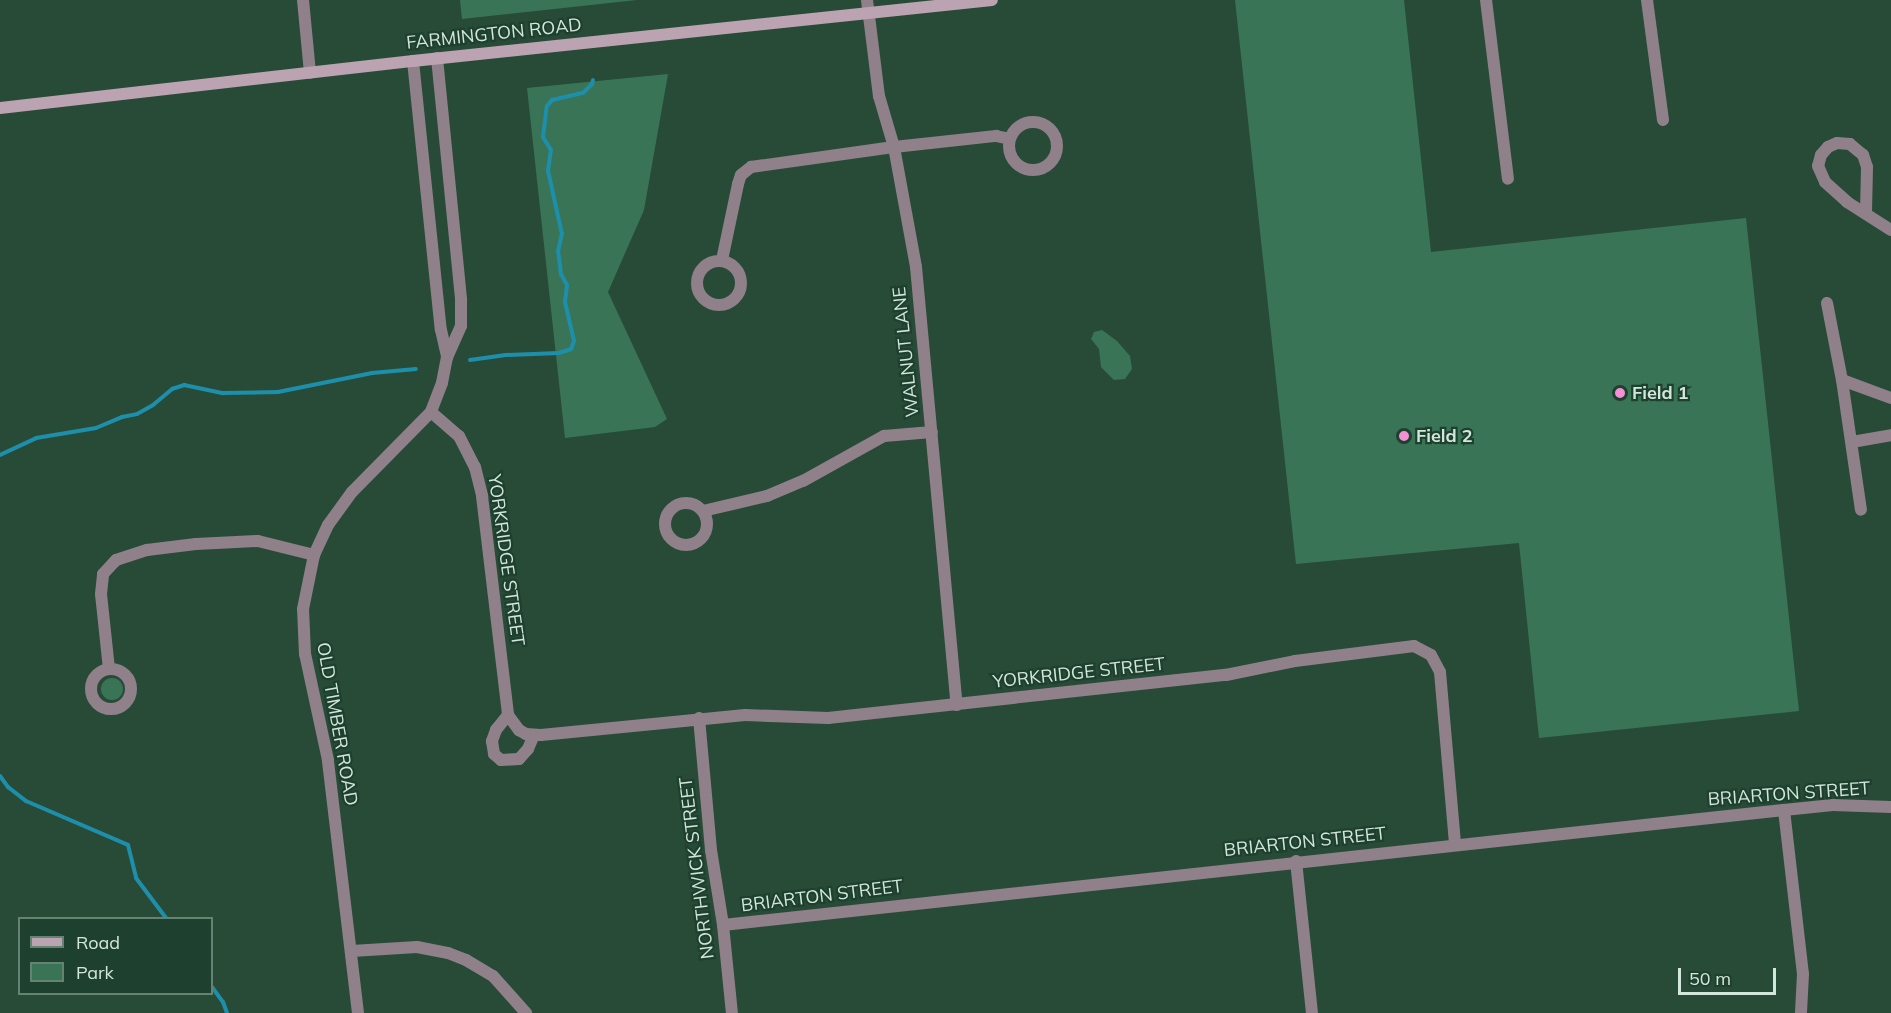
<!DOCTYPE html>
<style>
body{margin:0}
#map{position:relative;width:1891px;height:1013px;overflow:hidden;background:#284b38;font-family:Mulish,sans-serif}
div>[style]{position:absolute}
.green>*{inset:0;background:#3a7456}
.round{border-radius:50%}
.stream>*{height:4px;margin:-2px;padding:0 2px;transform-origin:2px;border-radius:2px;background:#1e8fab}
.street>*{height:12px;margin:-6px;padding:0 6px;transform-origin:6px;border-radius:6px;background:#90808a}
.street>.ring{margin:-6px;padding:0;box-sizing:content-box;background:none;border:12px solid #90808a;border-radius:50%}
.secondary>*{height:12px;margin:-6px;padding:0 6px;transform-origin:6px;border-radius:6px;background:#bba3b2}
.dots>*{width:16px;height:16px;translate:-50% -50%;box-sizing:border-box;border:3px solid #1e402e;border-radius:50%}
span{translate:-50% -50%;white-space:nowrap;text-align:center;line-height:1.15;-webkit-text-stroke:4.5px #1e402e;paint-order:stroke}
.street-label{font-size:18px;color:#d3e6db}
.poi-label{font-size:18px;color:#d3e6db;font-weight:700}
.left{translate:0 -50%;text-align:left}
.legend{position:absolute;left:18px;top:917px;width:195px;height:78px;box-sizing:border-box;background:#1e402e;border:2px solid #668273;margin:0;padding:8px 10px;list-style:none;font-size:18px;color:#d3e6db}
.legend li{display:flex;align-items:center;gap:12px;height:30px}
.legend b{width:30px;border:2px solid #668273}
.scale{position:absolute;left:1678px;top:968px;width:98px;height:27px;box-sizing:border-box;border:3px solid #d3e6db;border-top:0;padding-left:8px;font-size:18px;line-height:21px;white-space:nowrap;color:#d3e6db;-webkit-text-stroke:4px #1e402e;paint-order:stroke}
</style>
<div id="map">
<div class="green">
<div style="clip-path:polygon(460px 0,637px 0,462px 19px)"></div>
<div style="clip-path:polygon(1235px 0,1404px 0,1431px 252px,1746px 218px,1799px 711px,1539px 738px,1519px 543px,1296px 564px)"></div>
<div style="clip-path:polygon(668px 74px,644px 210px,608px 292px,667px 419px,655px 427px,565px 438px,527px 88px)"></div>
<div style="clip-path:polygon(1102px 330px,1117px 341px,1130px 356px,1132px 369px,1125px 379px,1114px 380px,1101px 367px,1099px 349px,1091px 339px,1094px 332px)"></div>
<div class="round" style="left:101px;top:678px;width:22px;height:22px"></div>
</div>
<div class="stream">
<div style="left:470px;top:360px;width:36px;rotate:-8deg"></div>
<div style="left:506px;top:355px;width:53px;rotate:-2.2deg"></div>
<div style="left:559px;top:353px;width:13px;rotate:-18deg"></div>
<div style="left:571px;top:349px;width:9px;rotate:-69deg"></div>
<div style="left:574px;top:341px;width:40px;rotate:-103deg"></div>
<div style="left:565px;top:302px;width:17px;rotate:-83deg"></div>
<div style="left:567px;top:285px;width:13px;rotate:-119deg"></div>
<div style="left:561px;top:274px;width:23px;rotate:-97deg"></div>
<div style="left:558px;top:251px;width:17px;rotate:-77deg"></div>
<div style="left:562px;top:234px;width:65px;rotate:-102.5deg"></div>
<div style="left:548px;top:171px;width:21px;rotate:-82deg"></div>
<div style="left:551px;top:150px;width:15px;rotate:-122deg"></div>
<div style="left:543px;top:137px;width:31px;rotate:-83deg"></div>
<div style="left:547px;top:106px;width:8px;rotate:-50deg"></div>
<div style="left:552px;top:100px;width:32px;rotate:-13deg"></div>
<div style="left:583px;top:93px;width:13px;rotate:-45deg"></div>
<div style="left:592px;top:84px;width:4px;rotate:-76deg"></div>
<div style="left:0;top:455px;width:40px;rotate:-25deg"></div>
<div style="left:36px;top:438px;width:61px;rotate:-9.5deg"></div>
<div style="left:96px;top:428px;width:28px;rotate:-23deg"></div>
<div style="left:122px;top:417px;width:15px;rotate:-11deg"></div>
<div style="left:137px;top:414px;width:18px;rotate:-29deg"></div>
<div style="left:153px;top:405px;width:25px;rotate:-40deg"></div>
<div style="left:172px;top:389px;width:13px;rotate:-18deg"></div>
<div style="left:184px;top:385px;width:40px;rotate:12deg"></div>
<div style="left:223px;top:393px;width:55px;rotate:-1deg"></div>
<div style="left:278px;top:392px;width:96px;rotate:-11.4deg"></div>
<div style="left:372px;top:373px;width:44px;rotate:-5.2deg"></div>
<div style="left:0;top:776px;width:14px;rotate:54deg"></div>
<div style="left:8px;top:787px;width:23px;rotate:38deg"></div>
<div style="left:26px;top:801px;width:111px;rotate:23.3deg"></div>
<div style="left:128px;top:845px;width:34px;rotate:76deg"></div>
<div style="left:136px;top:878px;width:50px;rotate:53.1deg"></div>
<div style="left:212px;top:987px;width:19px;rotate:54deg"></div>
<div style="left:223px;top:1002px;width:12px;rotate:70deg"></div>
</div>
<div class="street">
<div style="left:303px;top:0;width:73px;rotate:84.5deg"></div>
<div style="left:867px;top:0;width:97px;rotate:82.9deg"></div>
<div style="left:879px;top:96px;width:53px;rotate:73.6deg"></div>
<div style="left:894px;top:147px;width:122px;rotate:79.6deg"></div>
<div style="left:916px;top:267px;width:440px;rotate:84.7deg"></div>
<div style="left:1486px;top:0;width:180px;rotate:83deg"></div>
<div style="left:1647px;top:0;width:121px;rotate:82.4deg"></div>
<div style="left:437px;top:58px;width:243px;rotate:84.3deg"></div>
<div style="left:461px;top:300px;width:26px;rotate:90deg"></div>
<div style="left:461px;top:326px;width:34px;rotate:114deg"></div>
<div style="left:447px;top:357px;width:26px;rotate:101deg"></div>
<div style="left:442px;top:383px;width:31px;rotate:111deg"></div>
<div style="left:431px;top:412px;width:37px;rotate:41deg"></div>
<div style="left:459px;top:436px;width:35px;rotate:63deg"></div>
<div style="left:475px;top:467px;width:30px;rotate:76deg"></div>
<div style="left:482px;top:496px;width:221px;rotate:83.2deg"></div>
<div style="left:508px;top:715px;width:19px;rotate:54deg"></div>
<div style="left:519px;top:730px;width:8px;rotate:30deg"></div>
<div style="left:526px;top:734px;width:15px;rotate:4deg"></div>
<div style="left:541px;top:735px;width:205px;rotate:-5.6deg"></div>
<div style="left:745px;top:715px;width:83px;rotate:2.1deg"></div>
<div style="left:828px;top:718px;width:400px;rotate:-6.2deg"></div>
<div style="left:1226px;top:675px;width:70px;rotate:-11.5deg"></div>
<div style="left:1295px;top:661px;width:120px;rotate:-7.2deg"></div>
<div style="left:1414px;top:646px;width:19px;rotate:28deg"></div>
<div style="left:1431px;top:655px;width:19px;rotate:62deg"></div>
<div style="left:1440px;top:672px;width:173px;rotate:85deg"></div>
<div style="left:413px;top:61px;width:270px;rotate:84.1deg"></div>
<div style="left:441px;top:330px;width:28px;rotate:77deg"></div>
<div class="ring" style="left:1009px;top:122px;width:36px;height:36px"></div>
<div style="left:1866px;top:212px;width:45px;rotate:-88.7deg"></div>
<div style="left:1867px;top:167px;width:13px;rotate:-108deg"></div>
<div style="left:1863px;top:155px;width:17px;rotate:-140deg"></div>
<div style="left:1850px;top:144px;width:13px;rotate:-176deg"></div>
<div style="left:1837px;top:143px;width:10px;rotate:156deg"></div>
<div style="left:1828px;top:147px;width:11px;rotate:131deg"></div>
<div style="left:1821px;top:155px;width:11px;rotate:105deg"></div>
<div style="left:1818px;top:166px;width:17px;rotate:66deg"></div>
<div style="left:1825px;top:182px;width:30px;rotate:42deg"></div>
<div style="left:1847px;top:202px;width:52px;rotate:32.5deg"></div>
<div style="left:722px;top:260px;width:78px;rotate:-78.1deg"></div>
<div style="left:738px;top:184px;width:9px;rotate:-72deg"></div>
<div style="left:741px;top:175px;width:13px;rotate:-39deg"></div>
<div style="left:751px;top:167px;width:144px;rotate:-8deg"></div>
<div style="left:894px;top:147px;width:103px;rotate:-6.2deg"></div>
<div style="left:996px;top:136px;width:14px;rotate:12deg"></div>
<div class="ring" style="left:697px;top:261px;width:32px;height:32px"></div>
<div style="left:1827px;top:303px;width:78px;rotate:79deg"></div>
<div style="left:1842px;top:380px;width:131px;rotate:81.7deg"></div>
<div style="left:1842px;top:380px;width:52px;rotate:20.2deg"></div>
<div style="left:1852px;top:442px;width:40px;rotate:-10deg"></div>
<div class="ring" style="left:665px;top:503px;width:30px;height:30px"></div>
<div style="left:703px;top:511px;width:66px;rotate:-13.2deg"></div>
<div style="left:767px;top:496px;width:39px;rotate:-23deg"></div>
<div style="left:803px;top:481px;width:93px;rotate:-29.1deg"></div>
<div style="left:884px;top:436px;width:48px;rotate:-4.8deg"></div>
<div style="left:109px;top:669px;width:75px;rotate:-96.1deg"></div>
<div style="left:101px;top:594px;width:20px;rotate:-84deg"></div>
<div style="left:103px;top:574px;width:19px;rotate:-47deg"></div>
<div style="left:116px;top:560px;width:33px;rotate:-18deg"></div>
<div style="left:147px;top:550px;width:49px;rotate:-7deg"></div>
<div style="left:196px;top:544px;width:62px;rotate:-2.8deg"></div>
<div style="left:258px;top:541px;width:58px;rotate:14deg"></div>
<div class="ring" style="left:91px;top:669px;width:28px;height:28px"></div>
<div style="left:508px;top:715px;width:19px;rotate:129deg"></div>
<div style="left:496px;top:730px;width:12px;rotate:110deg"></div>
<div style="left:492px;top:741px;width:13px;rotate:81deg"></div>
<div style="left:494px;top:754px;width:9px;rotate:41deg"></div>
<div style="left:501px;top:760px;width:18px;rotate:-3deg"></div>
<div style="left:519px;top:759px;width:13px;rotate:-48deg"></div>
<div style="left:528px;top:749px;width:15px;rotate:-67deg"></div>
<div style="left:699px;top:718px;width:133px;rotate:84.8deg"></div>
<div style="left:711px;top:850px;width:76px;rotate:80.9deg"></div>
<div style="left:723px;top:925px;width:88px;rotate:84.2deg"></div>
<div style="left:1784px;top:810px;width:165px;rotate:83.4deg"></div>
<div style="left:1803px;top:974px;width:39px;rotate:93deg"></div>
<div style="left:1296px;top:861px;width:153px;rotate:84deg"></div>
<div style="left:723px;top:925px;width:1067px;rotate:-6.19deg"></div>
<div style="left:1784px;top:810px;width:49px;rotate:-5.8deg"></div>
<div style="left:1833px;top:805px;width:58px;rotate:2deg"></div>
<div style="left:352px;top:951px;width:65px;rotate:-3.5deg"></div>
<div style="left:417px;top:947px;width:32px;rotate:11deg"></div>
<div style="left:448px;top:953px;width:19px;rotate:21deg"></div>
<div style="left:466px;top:960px;width:31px;rotate:31deg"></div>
<div style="left:493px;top:976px;width:50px;rotate:48.3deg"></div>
<div style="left:358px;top:1013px;width:255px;rotate:-96.8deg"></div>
<div style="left:328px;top:760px;width:108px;rotate:-102.2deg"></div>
<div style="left:305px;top:654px;width:45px;rotate:-92.5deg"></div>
<div style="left:303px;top:609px;width:55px;rotate:-78.5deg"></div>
<div style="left:314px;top:555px;width:33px;rotate:-65deg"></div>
<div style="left:328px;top:525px;width:41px;rotate:-54deg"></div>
<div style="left:352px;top:492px;width:112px;rotate:-45.4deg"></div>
</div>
<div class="secondary">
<div style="left:0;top:108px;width:416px;rotate:-6.5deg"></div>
<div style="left:413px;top:61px;width:582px;rotate:-6.01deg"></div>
</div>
<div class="dots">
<div style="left:1620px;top:393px;background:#f391d5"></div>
<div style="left:1404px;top:436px;background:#f391d5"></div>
</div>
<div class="street-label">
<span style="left:494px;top:34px;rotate:-6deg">FARMINGTON ROAD</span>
<span style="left:906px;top:352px;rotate:-96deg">WALNUT LANE</span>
<span style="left:506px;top:560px;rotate:82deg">YORKRIDGE STREET</span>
<span style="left:1079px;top:673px;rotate:-6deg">YORKRIDGE STREET</span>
<span style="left:337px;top:724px;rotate:80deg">OLD TIMBER ROAD</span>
<span style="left:1789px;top:794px;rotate:-4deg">BRIARTON STREET</span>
<span style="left:1305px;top:842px;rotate:-6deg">BRIARTON STREET</span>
<span style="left:697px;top:868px;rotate:-97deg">NORTHWICK STREET</span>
<span style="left:822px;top:896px;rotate:-7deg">BRIARTON STREET</span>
</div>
<div class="poi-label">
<span class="left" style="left:1632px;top:393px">Field 1</span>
<span class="left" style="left:1416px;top:436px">Field 2</span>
</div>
<ul class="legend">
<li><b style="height:8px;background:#bba3b2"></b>Road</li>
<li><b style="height:16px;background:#3a7456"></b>Park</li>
</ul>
<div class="scale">50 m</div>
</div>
